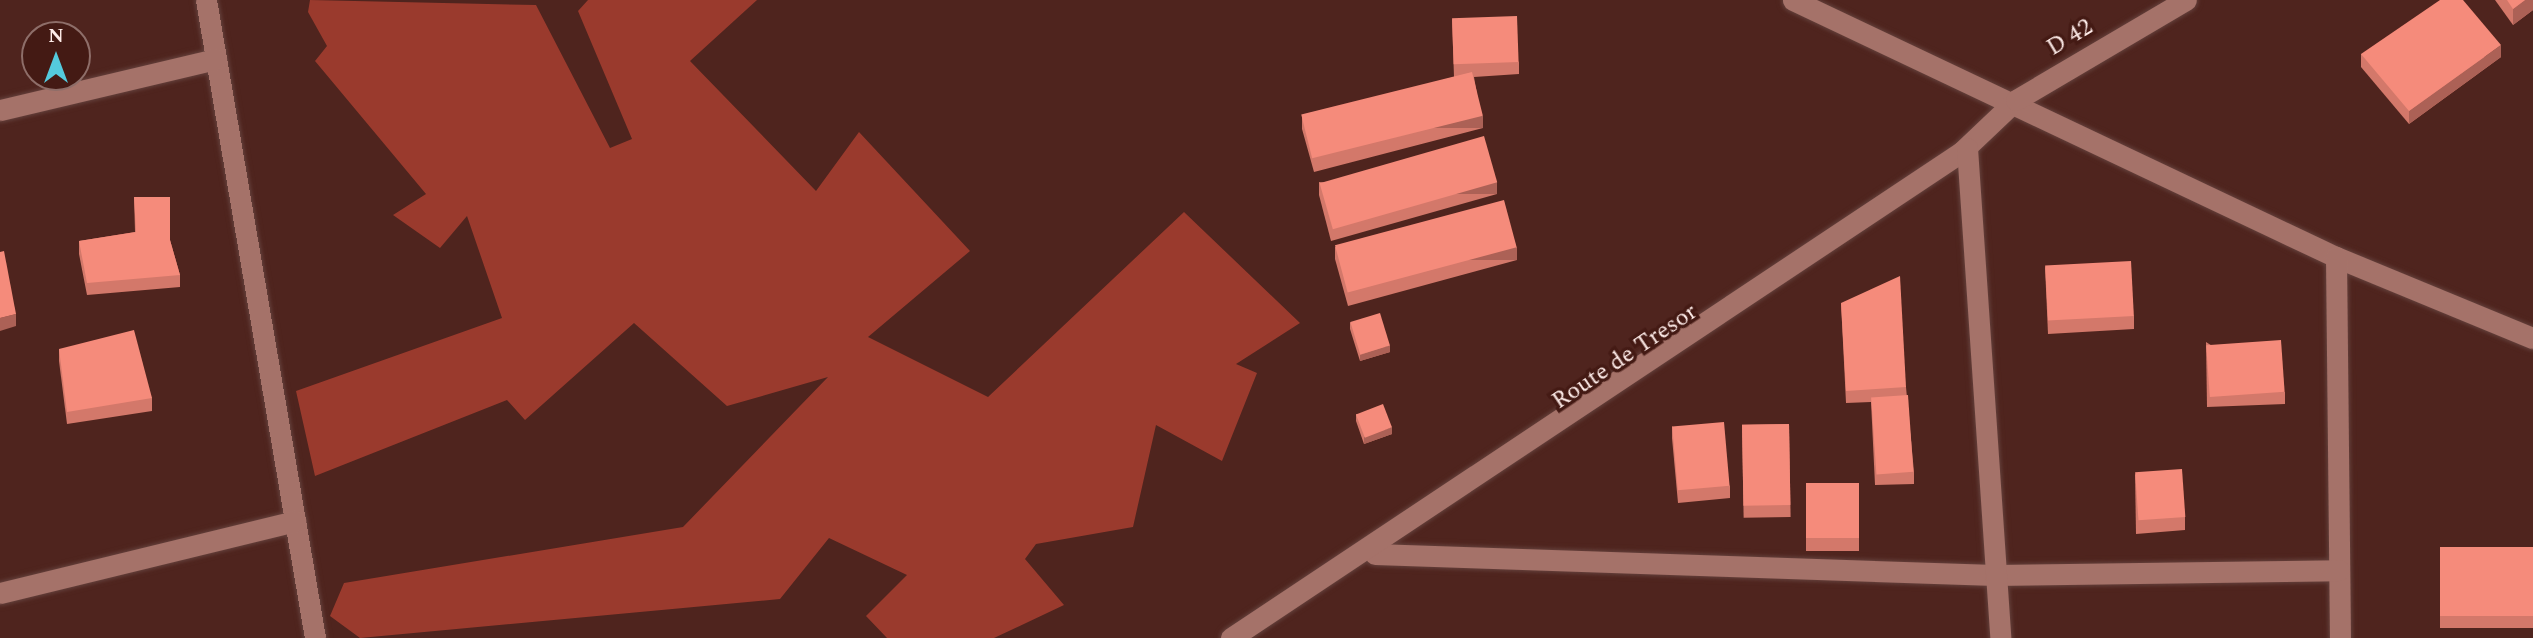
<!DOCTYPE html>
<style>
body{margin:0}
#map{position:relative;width:2533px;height:638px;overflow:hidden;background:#4f241e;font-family:Spectral,serif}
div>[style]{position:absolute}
.forest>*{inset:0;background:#9a3a2d}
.roads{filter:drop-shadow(0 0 2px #64413c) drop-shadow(0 0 2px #64413c)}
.minor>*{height:21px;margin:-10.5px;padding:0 10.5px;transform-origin:10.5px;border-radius:10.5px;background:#a57269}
.wall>*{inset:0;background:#d3786a;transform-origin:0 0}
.shaded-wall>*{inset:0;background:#ac6156;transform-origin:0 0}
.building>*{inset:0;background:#f58b7b;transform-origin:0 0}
span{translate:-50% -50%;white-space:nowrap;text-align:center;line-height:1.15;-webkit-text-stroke:7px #441a14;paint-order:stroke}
.street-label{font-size:24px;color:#feece9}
.north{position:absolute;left:21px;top:21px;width:70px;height:70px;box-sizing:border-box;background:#441a14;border:2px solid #8e6e69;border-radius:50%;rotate:0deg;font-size:19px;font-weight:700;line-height:28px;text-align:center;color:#feece9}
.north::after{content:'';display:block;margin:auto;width:24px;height:32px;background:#54cadd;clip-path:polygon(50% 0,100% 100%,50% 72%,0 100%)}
</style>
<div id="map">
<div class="forest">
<div style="clip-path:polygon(310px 0,536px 5px,610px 148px,632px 139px,578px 11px,588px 0,757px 0,690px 61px,816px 191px,859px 132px,970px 251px,868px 337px,988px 397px,1184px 212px,1300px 323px,1236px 364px,1257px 373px,1222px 461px,1156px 425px,1133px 527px,1036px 544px,1025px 559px,1064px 605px,994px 638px,887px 638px,866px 616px,907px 575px,829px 538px,780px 599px,360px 638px,330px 616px,344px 583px,683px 527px,828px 377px,727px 406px,634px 323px,525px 420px,507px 400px,315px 476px,296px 391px,502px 318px,467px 216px,440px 248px,393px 215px,426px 194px,315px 61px,327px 46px,308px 12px)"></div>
</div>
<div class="roads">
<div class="minor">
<div style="left:206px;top:0;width:647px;rotate:80.3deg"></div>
<div style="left:1793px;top:0;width:601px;rotate:25.33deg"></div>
<div style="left:2336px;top:257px;width:213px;rotate:22.4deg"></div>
<div style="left:0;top:110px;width:222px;rotate:-13.3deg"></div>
<div style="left:1957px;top:156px;width:81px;rotate:-43.5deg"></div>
<div style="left:2016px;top:100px;width:197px;rotate:-30.5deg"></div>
<div style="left:2336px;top:257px;width:381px;rotate:89.4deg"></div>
<div style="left:1375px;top:554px;width:620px;rotate:1.94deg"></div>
<div style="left:1995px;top:575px;width:344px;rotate:-0.8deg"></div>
<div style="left:0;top:593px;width:304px;rotate:-13.7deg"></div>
<div style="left:1231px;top:638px;width:884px;rotate:-33.65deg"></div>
<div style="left:1967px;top:148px;width:491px;rotate:86.1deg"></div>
</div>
</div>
<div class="wall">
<div style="clip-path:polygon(2495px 0,2533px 0,2533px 10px,2513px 25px)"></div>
<div style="clip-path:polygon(1452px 19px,1519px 62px,1519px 74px,1474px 77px,1483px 128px,1314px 172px,1302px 129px,1302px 117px,1454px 77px)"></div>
<div style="clip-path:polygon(2361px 54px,2501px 57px,2409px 124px,2361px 67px)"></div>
<div style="clip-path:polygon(1319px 182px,1497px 194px,1331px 241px,1319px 195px)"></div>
<div style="clip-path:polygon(134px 197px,170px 240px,180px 275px,180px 287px,87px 295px,79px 254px,79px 241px,135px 232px)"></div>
<div style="clip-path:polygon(1335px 247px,1517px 260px,1348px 306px,1335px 259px)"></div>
<div style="clip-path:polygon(2045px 267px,2134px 316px,2134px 329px,2048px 334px)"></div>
<div style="clip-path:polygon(1841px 303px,1906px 387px,1914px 472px,1914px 484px,1875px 485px,1871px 402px,1846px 403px)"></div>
<div style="clip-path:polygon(1350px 322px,1390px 352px,1360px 361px,1350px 329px)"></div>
<div style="clip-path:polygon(2206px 342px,2285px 392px,2285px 404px,2207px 407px)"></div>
<div style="clip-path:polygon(59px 349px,152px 398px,152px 411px,67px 424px,59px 361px)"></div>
<div style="clip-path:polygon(1356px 414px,1392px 434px,1364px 444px,1356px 421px)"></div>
<div style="left:1789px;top:424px;width:93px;height:47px;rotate:89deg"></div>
<div style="clip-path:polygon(1672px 426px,1730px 486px,1730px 498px,1678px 503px,1672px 438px)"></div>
<div style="clip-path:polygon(2135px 474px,2185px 517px,2185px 530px,2136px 534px)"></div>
<div style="left:1859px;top:483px;width:68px;height:53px;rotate:90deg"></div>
<div style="left:2440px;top:547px;width:93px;height:81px"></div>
</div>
<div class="shaded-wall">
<div style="clip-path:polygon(2525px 0,2533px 0,2533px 10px,2513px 25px,2513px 9px)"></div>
<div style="clip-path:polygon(2501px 45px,2501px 57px,2409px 124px,2409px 111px)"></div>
<div style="left:1483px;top:116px;width:12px;height:174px;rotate:90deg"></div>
<div style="left:1497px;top:182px;width:12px;height:173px;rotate:90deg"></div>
<div style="left:1517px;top:247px;width:13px;height:175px;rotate:90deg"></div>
<div style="clip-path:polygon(16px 314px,16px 326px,0 331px,0 318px)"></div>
<div style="clip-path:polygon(1390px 345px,1390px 352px,1360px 361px,1360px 355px)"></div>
<div style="clip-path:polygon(1392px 427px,1392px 434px,1364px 444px,1364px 437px)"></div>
</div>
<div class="building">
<div style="clip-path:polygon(2440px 0,2463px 0,2501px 45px,2409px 111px,2361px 54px)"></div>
<div style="clip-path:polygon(2507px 0,2525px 0,2513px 9px)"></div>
<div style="left:1517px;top:16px;width:46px;height:65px;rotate:88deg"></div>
<div style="left:1472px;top:72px;width:45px;height:176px;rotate:76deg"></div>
<div style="left:1484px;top:136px;width:48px;height:171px;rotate:74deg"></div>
<div style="clip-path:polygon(134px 197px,170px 197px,170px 240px,180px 275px,87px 283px,79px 241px,136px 232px)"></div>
<div style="left:1504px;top:200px;width:49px;height:175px;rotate:75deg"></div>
<div style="clip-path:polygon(4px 251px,16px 314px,0 318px,0 252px)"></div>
<div style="left:2131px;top:261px;width:55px;height:86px;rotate:87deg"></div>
<div style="clip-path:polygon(1900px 276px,1906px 387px,1846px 391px,1841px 303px)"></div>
<div style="left:1380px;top:313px;width:34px;height:31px;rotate:73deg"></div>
<div style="clip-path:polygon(134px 330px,152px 398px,67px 412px,59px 349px)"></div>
<div style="left:2281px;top:340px;width:52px;height:75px;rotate:86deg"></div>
<div style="left:1908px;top:395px;width:77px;height:37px;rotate:86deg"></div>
<div style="left:1383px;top:404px;width:25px;height:29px;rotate:69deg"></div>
<div style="left:1724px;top:422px;width:64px;height:52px;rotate:85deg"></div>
<div style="left:1789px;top:424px;width:81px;height:47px;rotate:89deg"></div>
<div style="left:2182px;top:469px;width:48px;height:47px;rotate:86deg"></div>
<div style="left:1859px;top:483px;width:55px;height:53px;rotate:90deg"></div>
<div style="left:2440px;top:547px;width:93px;height:69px"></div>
</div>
<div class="street-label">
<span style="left:2070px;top:38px;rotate:-31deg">D 42</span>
<span style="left:1625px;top:357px;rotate:-34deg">Route de Tresor</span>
</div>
<div class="north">N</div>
</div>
